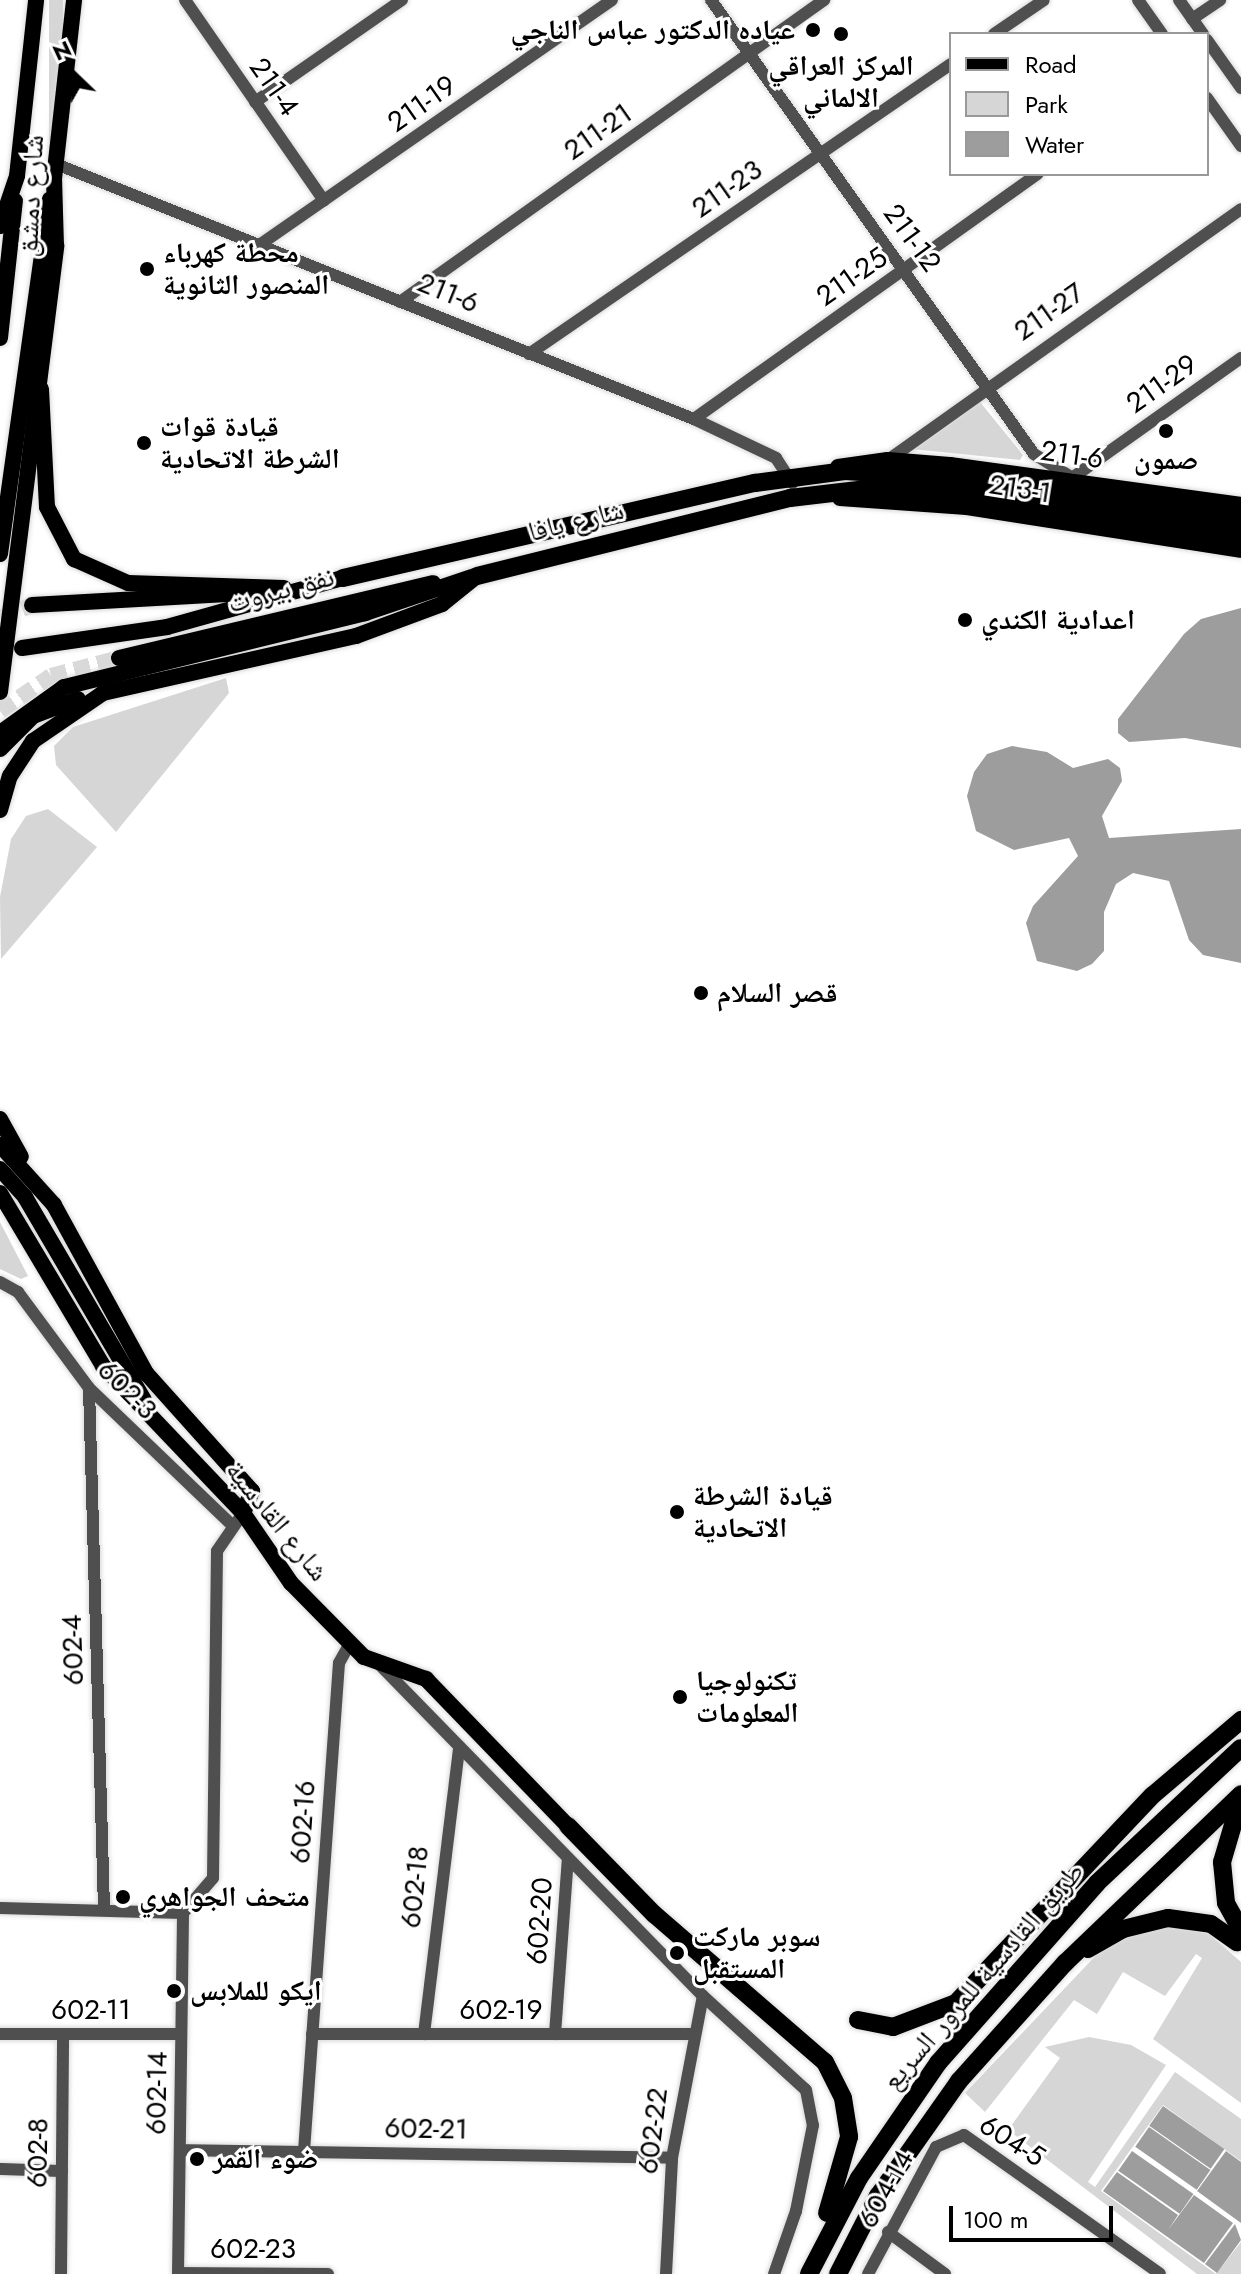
<!DOCTYPE html>
<meta charset="utf-8">
<style>
body{margin:0}
#map{position:relative;width:1241px;height:2274px;overflow:hidden;background:#fff;font-family:Jost,"Noto Naskh Arabic",sans-serif}
div>[style]{position:absolute}
.green>*{inset:0;background:#d6d6d6;transform-origin:0 0}
.water>*{inset:0;background:#9d9d9d;transform-origin:0 0}
.major-tunnel>*{height:16px;margin-top:-8px;transform-origin:0;background:repeating-linear-gradient(90deg,#d9d9d9 0 16px,transparent 0 24px)}
.roads{filter:drop-shadow(0 0 2px #dbdbdb) drop-shadow(0 0 2px #dbdbdb)}
.minor>*{height:12px;margin:-6px;padding:0 6px;transform-origin:6px;border-radius:6px;background:#4f4f4f}
.major>*{height:16px;margin:-8px;padding:0 8px;transform-origin:8px;border-radius:8px;background:#000}
.highway>*{height:18px;margin:-9px;padding:0 9px;transform-origin:9px;border-radius:9px;background:#000}
.dots>*{width:22px;height:22px;translate:-50% -50%;box-sizing:border-box;border:4px solid #fff;border-radius:50%}
span{translate:-50% -50%;white-space:nowrap;text-align:center;line-height:1.15;-webkit-text-stroke:6px #fff;paint-order:stroke}
.poi-label{font-size:28px;color:#000;font-weight:700}
.right{translate:-100% -50%;text-align:right}
.left{translate:0 -50%;text-align:left}
.street-label{font-size:28px;color:#000}
.legend{position:absolute;left:949px;top:32px;width:260px;height:144px;box-sizing:border-box;background:#fff;border:2px solid #999;margin:0;padding:10px 14px;list-style:none;font-size:24px;color:#000}
.legend li{display:flex;align-items:center;gap:16px;height:40px}
.legend b{width:40px;border:2px solid #999}
.north{position:absolute;left:32px;top:32px;width:80px;height:80px;-webkit-text-stroke:6px #fff;paint-order:stroke;rotate:335deg;font-size:22px;font-weight:700;line-height:32px;text-align:center;color:#000}
.north::after{content:'';display:block;margin:auto;width:28px;height:36px;background:#000;clip-path:polygon(50% 0,100% 100%,50% 72%,0 100%)}
.scale{position:absolute;left:949px;top:2206px;width:164px;height:36px;box-sizing:border-box;border:4px solid #000;border-top:0;padding-left:10px;font-size:24px;line-height:28px;white-space:nowrap;color:#000;-webkit-text-stroke:6px #fff;paint-order:stroke}
</style>
<div id="map">
<div class="green">
<div style="left:49px;top:0;width:14px;height:225px"></div>
<div style="clip-path:polygon(980px 402px,1023px 455px,1020px 460px,911px 449px)"></div>
<div style="clip-path:polygon(226px 678px,229px 693px,116px 832px,56px 765px,54px 746px,73px 727px)"></div>
<div style="clip-path:polygon(48px 809px,97px 847px,1px 959px,0 897px,11px 839px,26px 816px)"></div>
<div style="clip-path:polygon(0 1222px,28px 1276px,21px 1279px,0 1269px)"></div>
<div style="clip-path:polygon(1169px 1926px,1209px 1934px,1241px 1962px,1241px 2103px,1153px 2039px,1202px 1958px,1196px 1954px,1165px 1996px,1123px 1972px,1097px 2014px,1074px 2000px,985px 2112px,965px 2093px,1103px 1948px,1130px 1932px)"></div>
<div style="clip-path:polygon(1089px 2037px,1131px 2045px,1166px 2065px,1088px 2182px,1095px 2187px,1175px 2072px,1241px 2119px,1241px 2161px,1163px 2105px,1101px 2191px,1216px 2274px,1241px 2242px,1241px 2274px,1197px 2274px,1008px 2130px,1060px 2058px,1045px 2047px)"></div>
</div>
<div class="water">
<div style="clip-path:polygon(1241px 608px,1241px 748px,1185px 738px,1129px 742px,1118px 733px,1118px 719px,1184px 634px,1201px 619px)"></div>
<div style="clip-path:polygon(1012px 746px,1047px 752px,1073px 768px,1108px 759px,1120px 768px,1122px 781px,1102px 816px,1109px 838px,1241px 829px,1241px 963px,1203px 955px,1189px 940px,1169px 881px,1133px 873px,1116px 884px,1104px 912px,1104px 951px,1092px 964px,1077px 971px,1037px 961px,1026px 923px,1033px 906px,1078px 856px,1069px 838px,1014px 850px,976px 831px,967px 796px,974px 772px,987px 754px)"></div>
<div style="left:1163px;top:2106px;width:75px;height:24px;rotate:35deg"></div>
<div style="left:1149px;top:2127px;width:75px;height:24px;rotate:35deg"></div>
<div style="left:1132px;top:2151px;width:75px;height:24px;rotate:35deg"></div>
<div style="clip-path:polygon(1226px 2151px,1241px 2162px,1241px 2223px,1197px 2191px)"></div>
<div style="clip-path:polygon(1117px 2172px,1178px 2215px,1168px 2230px,1194px 2195px,1233px 2223px,1204px 2263px,1103px 2191px)"></div>
<div style="clip-path:polygon(1235px 2224px,1241px 2240px,1217px 2273px,1205px 2264px)"></div>
</div>
<div class="major-tunnel">
<div style="left:0;top:618px;width:35px;rotate:-22deg"></div>
<div style="left:0;top:711px;width:62px;rotate:-34.5deg"></div>
<div style="left:51px;top:676px;width:70px;rotate:-14.8deg"></div>
</div>
<div class="roads">
<div class="minor">
<div style="left:185px;top:0;width:244px;rotate:55.3deg"></div>
<div style="left:711px;top:0;width:557px;rotate:54.57deg"></div>
<div style="left:1034px;top:454px;width:44px;rotate:31.9deg"></div>
<div style="left:1138px;top:0;width:42px;rotate:54.8deg"></div>
<div style="left:1179px;top:0;width:42px;rotate:54.8deg"></div>
<div style="left:1192px;top:19px;width:34px;rotate:-34deg"></div>
<div style="left:994px;top:34px;width:60px;rotate:-34.2deg"></div>
<div style="left:1207px;top:40px;width:59px;rotate:54.7deg"></div>
<div style="left:1207px;top:98px;width:59px;rotate:54.7deg"></div>
<div style="left:255px;top:102px;width:179px;rotate:-34.8deg"></div>
<div style="left:56px;top:164px;width:687px;rotate:21.79deg"></div>
<div style="left:694px;top:419px;width:91px;rotate:25.4deg"></div>
<div style="left:776px;top:458px;width:30px;rotate:57deg"></div>
<div style="left:258px;top:246px;width:431px;rotate:-34.8deg"></div>
<div style="left:400px;top:302px;width:521px;rotate:-35.46deg"></div>
<div style="left:529px;top:354px;width:512px;rotate:-34.5deg"></div>
<div style="left:694px;top:419px;width:422px;rotate:-35.5deg"></div>
<div style="left:888px;top:460px;width:433px;rotate:-35.4deg"></div>
<div style="left:1072px;top:478px;width:207px;rotate:-35.4deg"></div>
<div style="left:0;top:1282px;width:21px;rotate:29deg"></div>
<div style="left:18px;top:1292px;width:119px;rotate:53.5deg"></div>
<div style="left:89px;top:1388px;width:198px;rotate:43.8deg"></div>
<div style="left:89px;top:1388px;width:522px;rotate:88.35deg"></div>
<div style="left:380px;top:1665px;width:462px;rotate:45.7deg"></div>
<div style="left:703px;top:1996px;width:139px;rotate:42.4deg"></div>
<div style="left:806px;top:2090px;width:36px;rotate:79deg"></div>
<div style="left:813px;top:2125px;width:88px;rotate:101.2deg"></div>
<div style="left:796px;top:2211px;width:67px;rotate:109.2deg"></div>
<div style="left:0;top:1908px;width:183px;rotate:1.6deg"></div>
<div style="left:183px;top:1913px;width:46px;rotate:-49.4deg"></div>
<div style="left:213px;top:1878px;width:327px;rotate:-89.3deg"></div>
<div style="left:217px;top:1551px;width:46px;rotate:-55.6deg"></div>
<div style="left:0;top:2034px;width:181px"></div>
<div style="left:312px;top:2034px;width:378px"></div>
<div style="left:424px;top:2034px;width:289px;rotate:-83deg"></div>
<div style="left:555px;top:2034px;width:175px;rotate:-85.8deg"></div>
<div style="left:180px;top:2150px;width:492px;rotate:0.9deg"></div>
<div style="left:304px;top:2151px;width:489px;rotate:-85.9deg"></div>
<div style="left:339px;top:1663px;width:23px;rotate:-61deg"></div>
<div style="left:0;top:2169px;width:62px;rotate:1.8deg"></div>
<div style="left:888px;top:2232px;width:71px;rotate:36.4deg"></div>
<div style="left:178px;top:2273px;width:150px;rotate:0.4deg"></div>
<div style="left:61px;top:2274px;width:240px;rotate:-89.5deg"></div>
<div style="left:178px;top:2274px;width:361px;rotate:-89.2deg"></div>
<div style="left:666px;top:2274px;width:116px;rotate:-87deg"></div>
<div style="left:672px;top:2158px;width:165px;rotate:-79.2deg"></div>
<div style="left:868px;top:2274px;width:144px;rotate:-61.8deg"></div>
<div style="left:936px;top:2147px;width:30px;rotate:-23deg"></div>
<div style="left:964px;top:2135px;width:240px;rotate:35.3deg"></div>
</div>
<div class="major">
<div style="left:0;top:226px;width:53px;rotate:-71.2deg"></div>
<div style="left:17px;top:176px;width:177px;rotate:-83.8deg"></div>
<div style="left:0;top:338px;width:138px;rotate:-83.8deg"></div>
<div style="left:41px;top:389px;width:118px;rotate:87.1deg"></div>
<div style="left:47px;top:507px;width:59px;rotate:62.6deg"></div>
<div style="left:74px;top:559px;width:59px;rotate:24deg"></div>
<div style="left:128px;top:583px;width:156px;rotate:1.8deg"></div>
<div style="left:838px;top:467px;width:50px;rotate:-8deg"></div>
<div style="left:888px;top:460px;width:62px;rotate:4.6deg"></div>
<div style="left:950px;top:465px;width:294px;rotate:7.8deg"></div>
<div style="left:840px;top:498px;width:127px;rotate:4.1deg"></div>
<div style="left:967px;top:507px;width:277px;rotate:8.9deg"></div>
<div style="left:0;top:554px;width:358px;rotate:-82deg"></div>
<div style="left:32px;top:605px;width:231px;rotate:-3.2deg"></div>
<div style="left:22px;top:648px;width:147px;rotate:-8.2deg"></div>
<div style="left:167px;top:627px;width:183px;rotate:-15.6deg"></div>
<div style="left:119px;top:658px;width:323px;rotate:-13.4deg"></div>
<div style="left:0;top:692px;width:450px;rotate:-82.8deg"></div>
<div style="left:56px;top:246px;width:67px;rotate:-91.7deg"></div>
<div style="left:54px;top:179px;width:180px;rotate:-83.6deg"></div>
<div style="left:0;top:733px;width:79px;rotate:-35.7deg"></div>
<div style="left:64px;top:687px;width:310px;rotate:-13.8deg"></div>
<div style="left:365px;top:613px;width:113px;rotate:-18.6deg"></div>
<div style="left:0;top:749px;width:47px;rotate:-45deg"></div>
<div style="left:33px;top:716px;width:48px;rotate:-20.7deg"></div>
<div style="left:0;top:810px;width:35px;rotate:-74deg"></div>
<div style="left:10px;top:776px;width:42px;rotate:-56.7deg"></div>
<div style="left:33px;top:741px;width:85px;rotate:-34.4deg"></div>
<div style="left:103px;top:693px;width:259px;rotate:-12.7deg"></div>
<div style="left:356px;top:636px;width:92px;rotate:-20.4deg"></div>
<div style="left:442px;top:604px;width:45px;rotate:-38.7deg"></div>
<div style="left:0;top:1119px;width:43px;rotate:61.1deg"></div>
<div style="left:0;top:1145px;width:81px;rotate:48deg"></div>
<div style="left:54px;top:1205px;width:192px;rotate:61.3deg"></div>
<div style="left:146px;top:1373px;width:159px;rotate:48.1deg"></div>
<div style="left:252px;top:1491px;width:24px;rotate:112deg"></div>
<div style="left:0;top:1169px;width:38px;rotate:48deg"></div>
<div style="left:25px;top:1197px;width:235px;rotate:59.6deg"></div>
<div style="left:0;top:1193px;width:201px;rotate:59.2deg"></div>
<div style="left:103px;top:1366px;width:203px;rotate:46.4deg"></div>
<div style="left:243px;top:1513px;width:85px;rotate:55.6deg"></div>
<div style="left:291px;top:1583px;width:104px;rotate:45.4deg"></div>
<div style="left:364px;top:1657px;width:66px;rotate:19.5deg"></div>
<div style="left:426px;top:1679px;width:204px;rotate:46deg"></div>
</div>
<div class="highway">
<div style="left:477px;top:576px;width:323px;rotate:-14deg"></div>
<div style="left:790px;top:498px;width:86px;rotate:-6.7deg"></div>
<div style="left:875px;top:488px;width:89px;rotate:2.6deg"></div>
<div style="left:964px;top:492px;width:280px;rotate:8.8deg"></div>
<div style="left:343px;top:578px;width:423px;rotate:-13deg"></div>
<div style="left:755px;top:483px;width:91px;rotate:-7.6deg"></div>
<div style="left:845px;top:471px;width:112px;rotate:3.6deg"></div>
<div style="left:957px;top:478px;width:287px;rotate:8.6deg"></div>
<div style="left:1240px;top:1801px;width:64px;rotate:106.4deg"></div>
<div style="left:1222px;top:1862px;width:41px;rotate:84.4deg"></div>
<div style="left:1226px;top:1903px;width:31px;rotate:61deg"></div>
<div style="left:568px;top:1826px;width:123px;rotate:45.7deg"></div>
<div style="left:654px;top:1914px;width:226px;rotate:40.9deg"></div>
<div style="left:825px;top:2062px;width:40px;rotate:63.4deg"></div>
<div style="left:843px;top:2098px;width:39px;rotate:81deg"></div>
<div style="left:849px;top:2137px;width:79px;rotate:106.1deg"></div>
<div style="left:1088px;top:1949px;width:40px;rotate:-29.7deg"></div>
<div style="left:1123px;top:1929px;width:46px;rotate:-13.7deg"></div>
<div style="left:1168px;top:1918px;width:43px;rotate:7.9deg"></div>
<div style="left:1211px;top:1924px;width:32px;rotate:35deg"></div>
<div style="left:858px;top:2020px;width:36px;rotate:11deg"></div>
<div style="left:893px;top:2027px;width:67px;rotate:-20.9deg"></div>
<div style="left:956px;top:2003px;width:286px;rotate:-46.6deg"></div>
<div style="left:1153px;top:1795px;width:116px;rotate:-40.4deg"></div>
<div style="left:809px;top:2274px;width:108px;rotate:-62.5deg"></div>
<div style="left:859px;top:2178px;width:140px;rotate:-55.5deg"></div>
<div style="left:938px;top:2063px;width:240px;rotate:-48.5deg"></div>
<div style="left:1097px;top:1883px;width:197px;rotate:-43.2deg"></div>
<div style="left:838px;top:2274px;width:88px;rotate:-62.9deg"></div>
<div style="left:878px;top:2196px;width:141px;rotate:-54.8deg"></div>
<div style="left:959px;top:2081px;width:159px;rotate:-48.1deg"></div>
<div style="left:1065px;top:1963px;width:244px;rotate:-43.8deg"></div>
</div>
</div>
<div class="dots">
<div style="left:813px;top:30px;background:#000"></div>
<div style="left:841px;top:34px;background:#000"></div>
<div style="left:147px;top:269px;background:#000"></div>
<div style="left:1166px;top:431px;background:#000"></div>
<div style="left:144px;top:443px;background:#000"></div>
<div style="left:965px;top:620px;background:#000"></div>
<div style="left:701px;top:993px;background:#000"></div>
<div style="left:677px;top:1512px;background:#000"></div>
<div style="left:680px;top:1697px;background:#000"></div>
<div style="left:123px;top:1897px;background:#000"></div>
<div style="left:677px;top:1953px;background:#000"></div>
<div style="left:174px;top:1991px;background:#000"></div>
<div style="left:197px;top:2159px;background:#000"></div>
</div>
<div class="poi-label">
<span class="right" style="left:795px;top:30px">عياده الدكتور عباس الناجي</span>
<span style="left:841px;top:82px">المركز العراقي<br>الالماني</span>
<span class="left" style="left:163px;top:269px">محطة كهرباء<br>المنصور الثانوية</span>
<span class="left" style="left:160px;top:443px">قيادة قوات<br>الشرطة الاتحادية</span>
<span style="left:1166px;top:460px">صمون</span>
<span class="left" style="left:981px;top:620px">اعدادية الكندي</span>
<span class="left" style="left:717px;top:993px">قصر السلام</span>
<span class="left" style="left:693px;top:1512px">قيادة الشرطة<br>الاتحادية</span>
<span class="left" style="left:696px;top:1697px">تكنولوجيا<br>المعلومات</span>
<span class="left" style="left:139px;top:1897px">متحف الجواهري</span>
<span class="left" style="left:693px;top:1953px">سوبر ماركت<br>المستقبل</span>
<span class="left" style="left:190px;top:1991px">ايكو للملابس</span>
<span class="left" style="left:213px;top:2159px">ضوء القمر</span>
</div>
<div class="street-label">
<span style="left:274px;top:87px;rotate:55deg">211-4</span>
<span style="left:422px;top:104px;rotate:-35deg">211-19</span>
<span style="left:598px;top:132px;rotate:-35deg">211-21</span>
<span style="left:727px;top:189px;rotate:-35deg">211-23</span>
<span style="left:31px;top:196px;rotate:-87deg">شارع دمشق</span>
<span style="left:912px;top:238px;rotate:54deg">211-12</span>
<span style="left:852px;top:277px;rotate:-35deg">211-25</span>
<span style="left:448px;top:293px;rotate:22deg">211-6</span>
<span style="left:1049px;top:312px;rotate:-35deg">211-27</span>
<span style="left:1162px;top:384px;rotate:-35deg">211-29</span>
<span style="left:1072px;top:455px;rotate:8deg">211-6</span>
<span style="left:1020px;top:489px;rotate:9deg">213-1</span>
<span style="left:576px;top:521px;rotate:-14deg">شارع يافا</span>
<span style="left:281px;top:590px;rotate:-15deg">نفق بيروت</span>
<span style="left:127px;top:1390px;rotate:45deg">602-3</span>
<span style="left:277px;top:1521px;rotate:51deg">شارع القادسية</span>
<span style="left:73px;top:1650px;rotate:-92deg">602-4</span>
<span style="left:303px;top:1822px;rotate:-86deg">602-16</span>
<span style="left:415px;top:1887px;rotate:-84deg">602-18</span>
<span style="left:540px;top:1921px;rotate:-86deg">602-20</span>
<span style="left:983px;top:1976px;rotate:-49deg">طريق القادسية للمرور السريع</span>
<span style="left:91px;top:2010px">602-11</span>
<span style="left:501px;top:2010px">602-19</span>
<span style="left:157px;top:2093px;rotate:-89deg">602-14</span>
<span style="left:426px;top:2129px;rotate:1deg">602-21</span>
<span style="left:653px;top:2131px;rotate:-83deg">602-22</span>
<span style="left:1012px;top:2141px;rotate:32deg">604-5</span>
<span style="left:38px;top:2153px;rotate:-89deg">602-8</span>
<span style="left:886px;top:2189px;rotate:-61deg">604-14</span>
<span style="left:253px;top:2249px">602-23</span>
</div>
<ul class="legend">
<li><b style="height:10px;background:#000"></b>Road</li>
<li><b style="height:22px;background:#d6d6d6"></b>Park</li>
<li><b style="height:22px;background:#9d9d9d"></b>Water</li>
</ul>
<div class="north">N</div>
<div class="scale">100 m</div>
</div>
